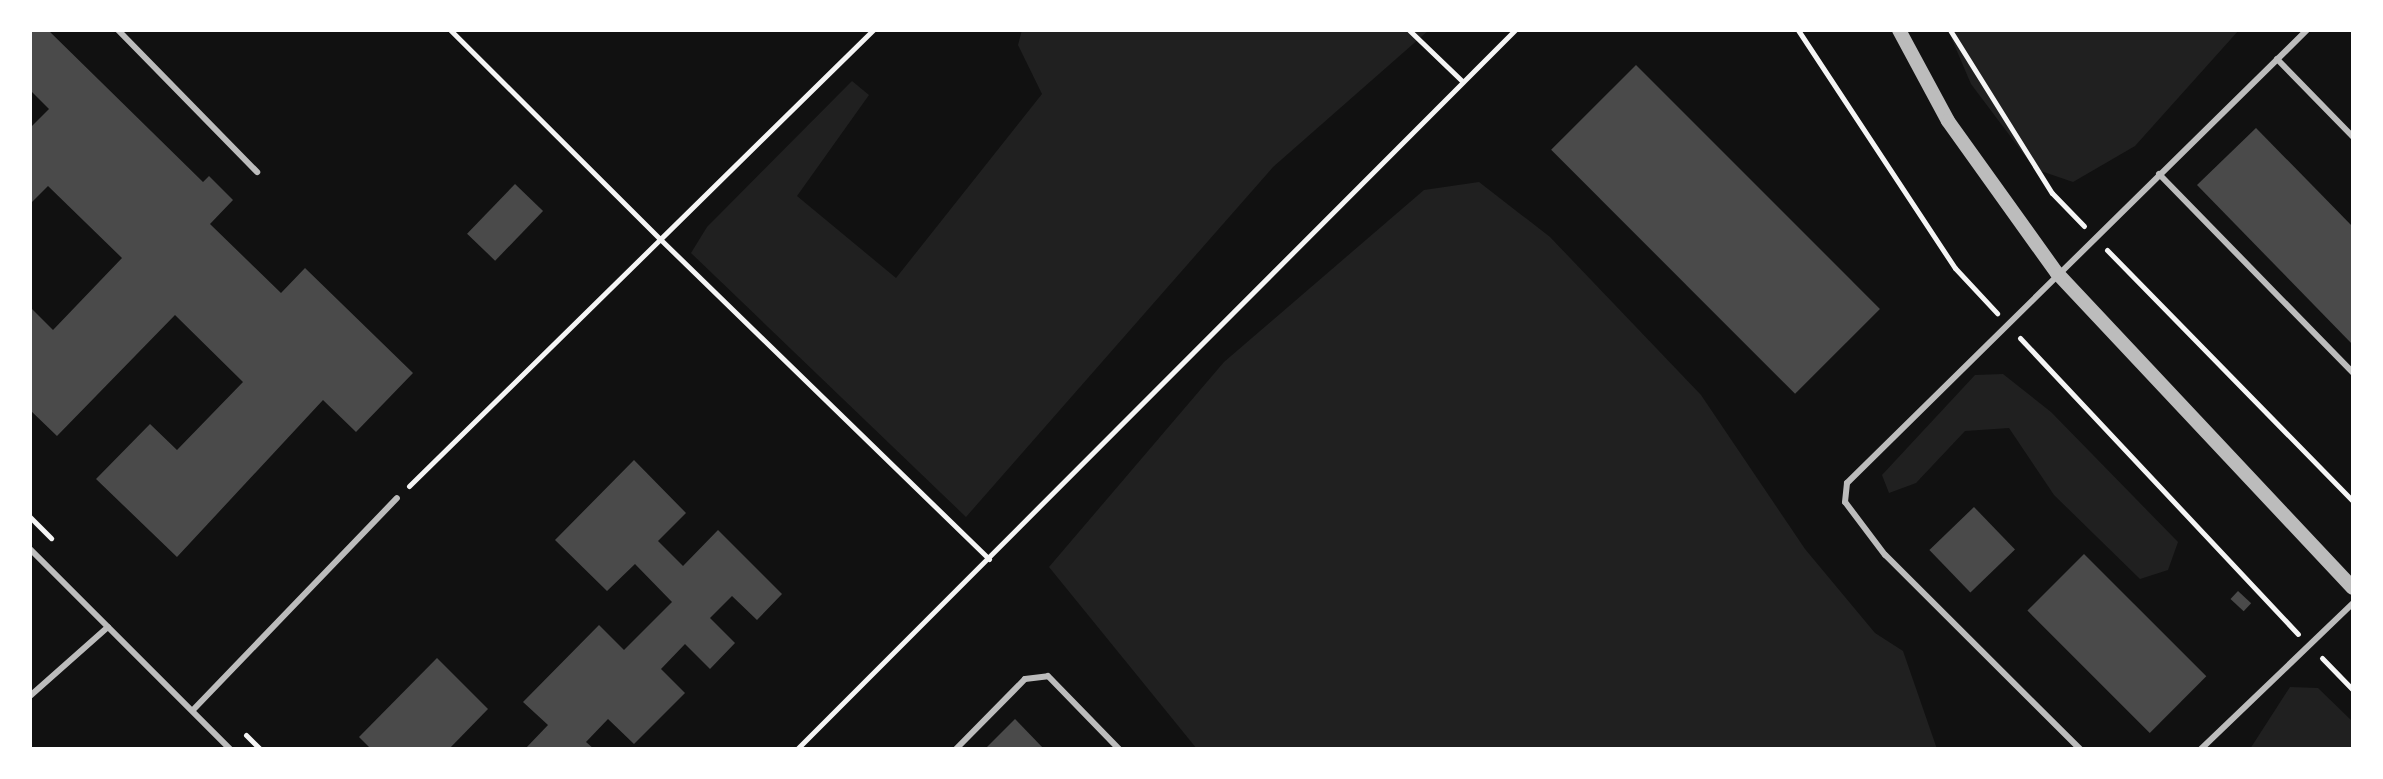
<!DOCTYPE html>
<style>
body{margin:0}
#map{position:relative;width:2383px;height:779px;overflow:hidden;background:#111;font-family:Ubuntu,sans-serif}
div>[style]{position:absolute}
.green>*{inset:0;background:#202020}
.building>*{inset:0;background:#4a4a4a;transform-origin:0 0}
.path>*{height:5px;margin:-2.5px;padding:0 2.5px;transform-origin:2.5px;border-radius:2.5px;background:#f5f5f5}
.service>*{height:6px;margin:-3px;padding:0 3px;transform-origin:3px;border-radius:3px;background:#bcbcbc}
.tertiary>*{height:14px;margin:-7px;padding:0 7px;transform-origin:7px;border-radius:7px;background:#bcbcbc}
span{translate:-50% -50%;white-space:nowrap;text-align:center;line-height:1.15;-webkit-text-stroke:6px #fff;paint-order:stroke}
.frame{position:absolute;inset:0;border:32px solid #fff;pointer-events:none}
</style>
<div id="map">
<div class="green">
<div style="clip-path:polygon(1022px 30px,1429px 30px,1273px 167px,966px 517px,691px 253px,707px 227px,852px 81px,869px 95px,797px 196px,896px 278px,1042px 94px,1018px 45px)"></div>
<div style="clip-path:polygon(1948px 30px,2239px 30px,2135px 146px,2073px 182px,2035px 169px,1971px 84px)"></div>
<div style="clip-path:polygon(1479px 182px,1550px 237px,1701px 395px,1805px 549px,1875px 633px,1903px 651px,1937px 749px,1197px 749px,1049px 567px,1224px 362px,1424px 190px)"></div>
<div style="clip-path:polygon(2003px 374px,2051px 412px,2178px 542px,2168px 570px,2140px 579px,2054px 495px,2009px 428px,1965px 431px,1916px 483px,1889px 493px,1882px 475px,1975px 375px)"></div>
<div style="clip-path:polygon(2290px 687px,2318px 688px,2353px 722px,2353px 749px,2250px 749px)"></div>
</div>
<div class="building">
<div style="clip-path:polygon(30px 30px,48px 30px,203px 182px,209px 176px,233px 200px,210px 224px,281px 293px,305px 268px,413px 373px,356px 432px,323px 400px,177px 557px,96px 479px,150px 424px,177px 450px,243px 382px,175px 315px,57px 436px,30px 410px,30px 307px,53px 330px,122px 258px,48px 186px,30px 204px,30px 128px,49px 109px,30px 90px)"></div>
<div style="left:1636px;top:65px;width:345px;height:120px;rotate:45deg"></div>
<div style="clip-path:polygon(2256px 128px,2353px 227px,2353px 345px,2197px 185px)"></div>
<div style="left:515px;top:184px;width:39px;height:69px;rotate:44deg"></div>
<div style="clip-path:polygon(634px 460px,686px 513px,658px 541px,683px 566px,718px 530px,782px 594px,757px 620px,732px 596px,710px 618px,735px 643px,710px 669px,685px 644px,661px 669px,685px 693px,634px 744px,608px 719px,586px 742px,594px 749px,525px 749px,548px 725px,523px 702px,599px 625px,624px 650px,672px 602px,635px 564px,607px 591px,555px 540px)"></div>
<div style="left:1974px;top:507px;width:59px;height:62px;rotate:46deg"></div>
<div style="left:2084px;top:554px;width:173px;height:80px;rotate:45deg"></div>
<div style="left:2238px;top:591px;width:18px;height:11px;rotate:43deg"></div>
<div style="clip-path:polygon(437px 658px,488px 709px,449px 749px,371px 749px,359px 737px)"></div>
<div style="clip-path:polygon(1015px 719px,1044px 749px,985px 749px)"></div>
</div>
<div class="path">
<div style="left:873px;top:30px;width:298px;rotate:135.5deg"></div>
<div style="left:660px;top:239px;width:459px;rotate:44.2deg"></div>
<div style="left:1409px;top:30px;width:74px;rotate:43.9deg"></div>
<div style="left:1798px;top:30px;width:285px;rotate:56.6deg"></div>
<div style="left:1955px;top:268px;width:62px;rotate:47deg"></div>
<div style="left:1950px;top:30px;width:192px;rotate:58deg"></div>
<div style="left:2052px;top:193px;width:46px;rotate:45.9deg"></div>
<div style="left:2107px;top:250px;width:351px;rotate:45.6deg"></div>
<div style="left:2020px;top:338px;width:406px;rotate:46.8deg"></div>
<div style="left:409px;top:486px;width:352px;rotate:-44.5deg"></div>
<div style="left:660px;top:239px;width:296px;rotate:-135.1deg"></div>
<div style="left:30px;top:517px;width:30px;rotate:45deg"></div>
<div style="left:2322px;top:658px;width:45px;rotate:45.9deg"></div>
<div style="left:246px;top:735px;width:20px;rotate:45deg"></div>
<div style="left:797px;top:749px;width:1016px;rotate:-45.04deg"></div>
</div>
<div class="service">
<div style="left:118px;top:30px;width:199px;rotate:45.6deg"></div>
<div style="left:2277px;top:59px;width:109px;rotate:45.7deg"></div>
<div style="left:2159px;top:174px;width:278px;rotate:45.7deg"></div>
<div style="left:30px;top:549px;width:283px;rotate:45deg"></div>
<div style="left:30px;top:696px;width:104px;rotate:-41.5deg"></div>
<div style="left:193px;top:710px;width:294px;rotate:-46.1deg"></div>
<div style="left:956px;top:749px;width:98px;rotate:-45.4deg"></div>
<div style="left:1025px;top:679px;width:23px;rotate:-7deg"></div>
<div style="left:1048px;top:676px;width:102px;rotate:45.8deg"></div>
<div style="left:2080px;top:749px;width:275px;rotate:-135.1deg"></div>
<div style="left:1885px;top:555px;width:66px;rotate:-127deg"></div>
<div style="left:1845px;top:502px;width:19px;rotate:-84deg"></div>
<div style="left:1847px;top:483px;width:646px;rotate:-44.56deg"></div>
<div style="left:2201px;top:749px;width:211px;rotate:-43.8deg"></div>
</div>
<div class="tertiary">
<div style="left:1899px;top:30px;width:103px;rotate:61.7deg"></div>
<div style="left:1948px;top:121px;width:187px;rotate:54.4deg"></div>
<div style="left:2057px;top:273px;width:432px;rotate:46.8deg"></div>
</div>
<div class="frame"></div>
</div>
